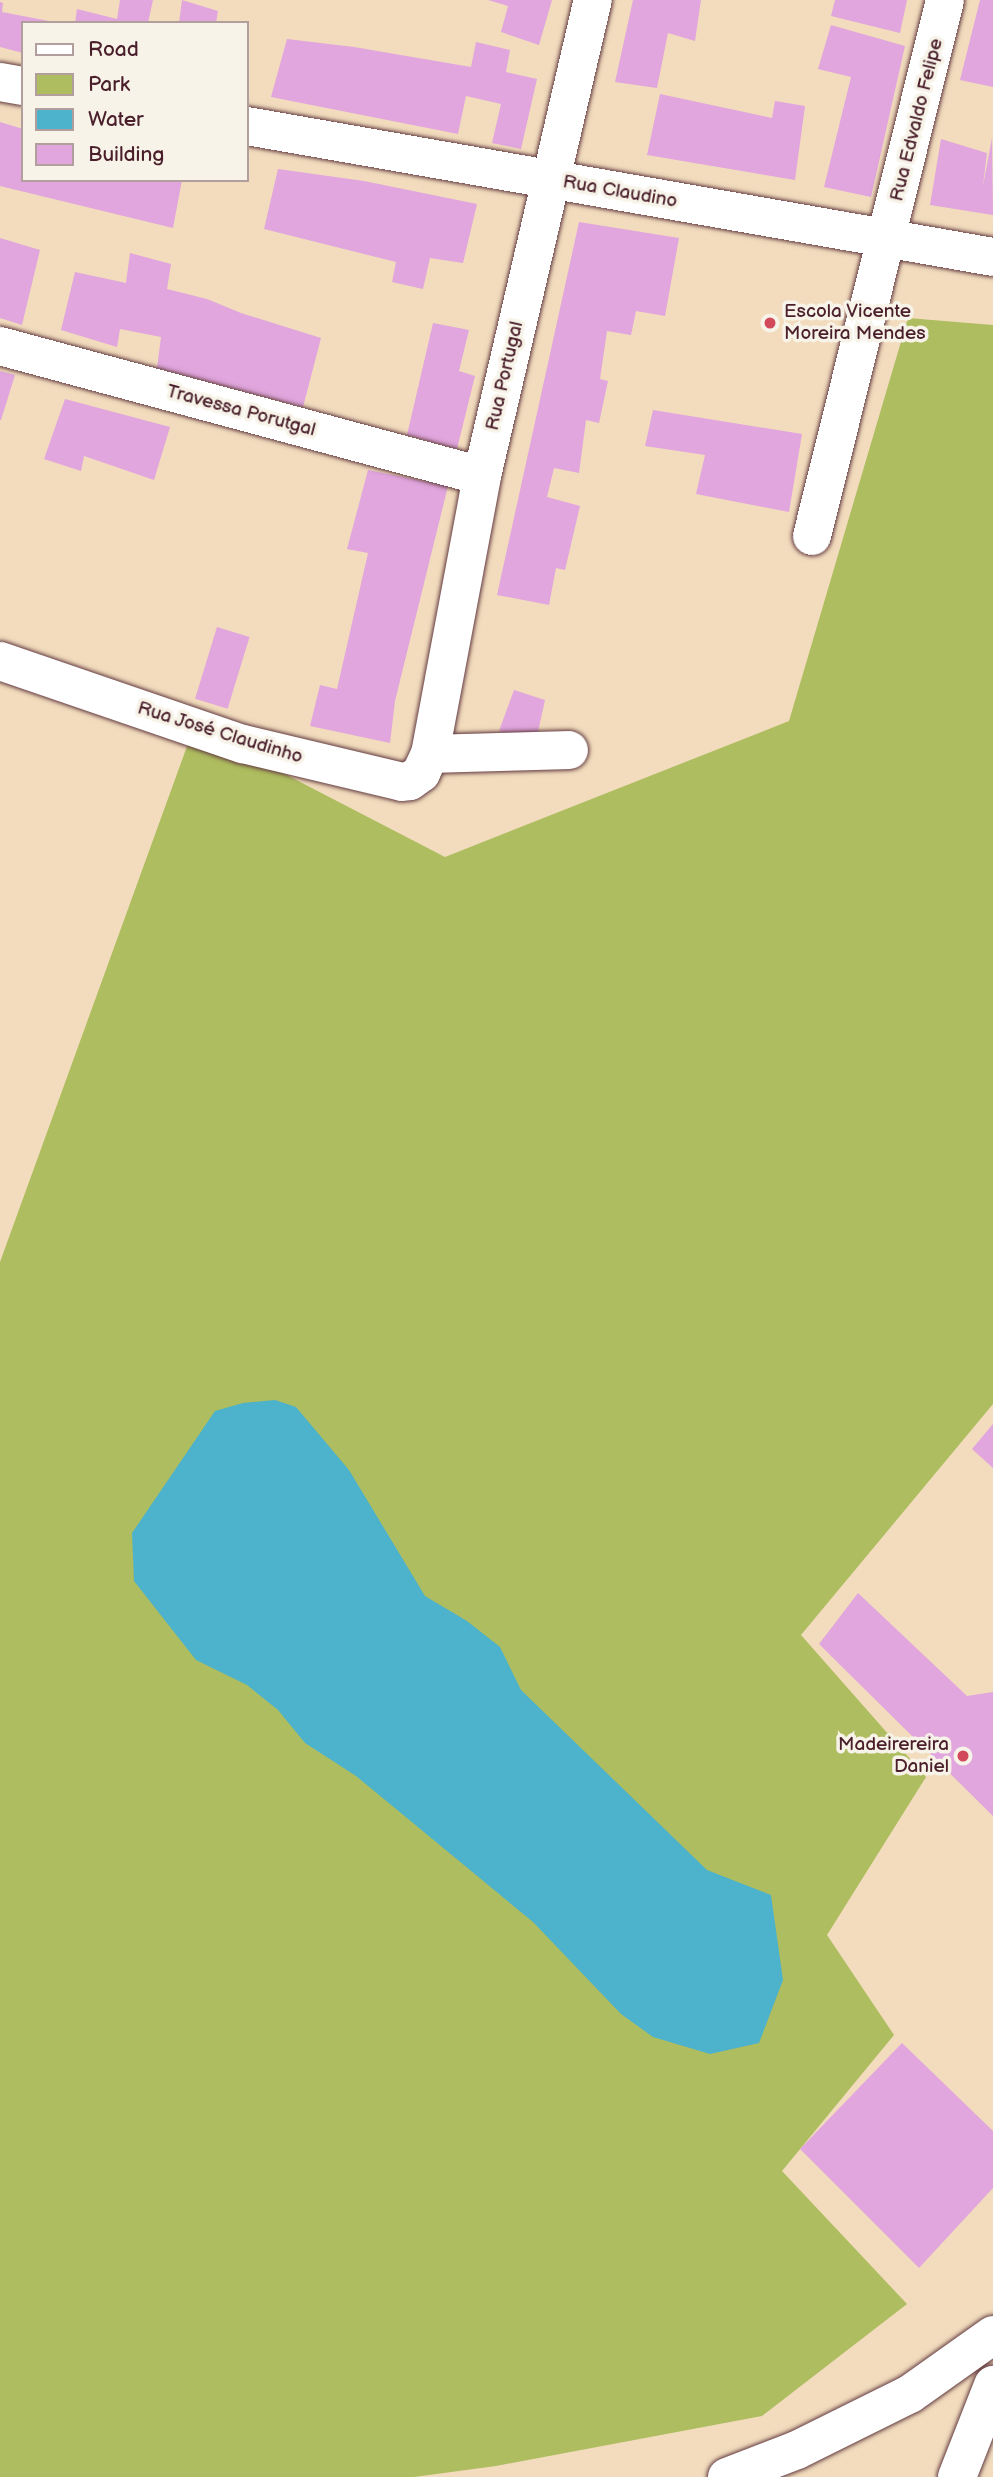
<!DOCTYPE html>
<meta charset="utf-8">
<style>
body{margin:0}
#map{position:relative;width:993px;height:2477px;overflow:hidden;background:#f2dcbd;font-family:"Balsamiq Sans",sans-serif}
div>[style]{position:absolute}
.green>*{inset:0;background:#aebd5f}
.water>*{inset:0;background:#4db2cc}
.building>*{inset:0;background:#e0a6dd;transform-origin:0 0}
.roads{filter:drop-shadow(0 0 2px #633b41) drop-shadow(0 0 2px #633b41)}
.minor>*{height:38px;margin:-19px;padding:0 19px;transform-origin:19px;border-radius:19px;background:#fff}
.major>*{height:38px;margin:-19px;padding:0 19px;transform-origin:19px;border-radius:19px;background:#fff}
.dots>*{width:19px;height:19px;translate:-50% -50%;box-sizing:border-box;border:4px solid #f7f3e8;border-radius:50%}
span{translate:-50% -50%;white-space:nowrap;text-align:center;line-height:1.15;-webkit-text-stroke:7px #f7f3e8;paint-order:stroke}
.street-label{font-size:19px;color:#4a1f2b}
.poi-label{font-size:19px;color:#4a1f2b}
.left{translate:0 -50%;text-align:left}
.right{translate:-100% -50%;text-align:right}
.legend{position:absolute;left:21px;top:21px;width:228px;height:161px;box-sizing:border-box;background:#f7f3e8;border:2px solid #b29e9c;margin:0;padding:9px 12px;list-style:none;font-size:21px;color:#4a1f2b}
.legend li{display:flex;align-items:center;gap:14px;height:35px}
.legend b{width:35px;border:2px solid #b29e9c}
</style>
<div id="map">
<div class="green">
<div style="clip-path:polygon(908px 318px,993px 325px,993px 1404px,801px 1635px,926px 1777px,827px 1935px,894px 2035px,782px 2171px,907px 2304px,762px 2416px,496px 2466px,414px 2477px,0 2477px,0 1262px,194px 727px,445px 857px,789px 721px)"></div>
</div>
<div class="water">
<div style="clip-path:polygon(275px 1400px,296px 1407px,349px 1470px,425px 1596px,467px 1621px,500px 1647px,521px 1690px,707px 1870px,771px 1895px,783px 1980px,759px 2043px,710px 2054px,653px 2037px,621px 2014px,533px 1922px,356px 1776px,305px 1743px,278px 1710px,247px 1685px,196px 1660px,134px 1581px,132px 1533px,215px 1411px,243px 1403px)"></div>
</div>
<div class="building">
<div style="clip-path:polygon(120px 0,153px 0,148px 23px,75px 23px,77px 9px,117px 19px)"></div>
<div style="clip-path:polygon(182px 0,218px 11px,216px 23px,179px 23px)"></div>
<div style="clip-path:polygon(488px 0,552px 0,539px 45px,501px 32px,508px 6px)"></div>
<div style="clip-path:polygon(633px 0,701px 0,695px 41px,668px 33px,657px 88px,615px 82px)"></div>
<div style="clip-path:polygon(835px 0,907px 0,900px 33px,831px 16px)"></div>
<div style="clip-path:polygon(980px 0,993px 0,993px 87px,960px 80px)"></div>
<div style="clip-path:polygon(0 2px,3px 3px,2px 12px,49px 21px,23px 23px,23px 53px,0 47px)"></div>
<div style="clip-path:polygon(831px 25px,905px 46px,871px 197px,824px 187px,851px 77px,818px 69px)"></div>
<div style="clip-path:polygon(287px 39px,354px 47px,471px 67px,476px 42px,510px 50px,506px 72px,537px 79px,521px 149px,492px 143px,501px 104px,466px 96px,458px 134px,271px 97px)"></div>
<div style="clip-path:polygon(660px 94px,772px 118px,775px 101px,805px 106px,795px 180px,647px 155px)"></div>
<div style="clip-path:polygon(0 122px,23px 129px,23px 180px,182px 180px,173px 228px,0 186px)"></div>
<div style="clip-path:polygon(992px 138px,993px 215px,930px 205px,941px 139px,987px 153px,983px 186px)"></div>
<div style="clip-path:polygon(278px 169px,364px 181px,477px 204px,463px 263px,430px 258px,423px 289px,392px 282px,396px 262px,264px 229px)"></div>
<div style="clip-path:polygon(579px 222px,679px 238px,665px 316px,636px 311px,631px 335px,607px 331px,600px 379px,608px 381px,599px 423px,586px 420px,579px 473px,554px 468px,547px 497px,580px 506px,565px 570px,556px 568px,549px 605px,497px 595px)"></div>
<div style="clip-path:polygon(0 238px,40px 250px,22px 325px,0 318px)"></div>
<div style="clip-path:polygon(130px 253px,171px 264px,167px 289px,207px 299px,241px 313px,321px 338px,303px 407px,157px 368px,161px 337px,120px 329px,117px 347px,61px 330px,75px 272px,126px 283px)"></div>
<div style="clip-path:polygon(433px 323px,469px 330px,459px 371px,475px 376px,457px 449px,407px 435px)"></div>
<div style="clip-path:polygon(0 371px,15px 375px,1px 420px,0 420px)"></div>
<div style="clip-path:polygon(65px 399px,170px 427px,154px 480px,84px 456px,81px 471px,44px 459px)"></div>
<div style="clip-path:polygon(653px 410px,802px 434px,789px 512px,696px 494px,705px 455px,645px 446px)"></div>
<div style="clip-path:polygon(368px 470px,448px 486px,395px 701px,390px 743px,310px 726px,320px 685px,337px 689px,368px 553px,347px 549px)"></div>
<div style="left:217px;top:627px;width:34px;height:75px;rotate:17deg"></div>
<div style="clip-path:polygon(514px 690px,545px 700px,536px 741px,499px 731px)"></div>
<div style="clip-path:polygon(993px 1424px,993px 1468px,972px 1449px)"></div>
<div style="clip-path:polygon(858px 1593px,967px 1696px,993px 1692px,993px 1816px,819px 1644px)"></div>
<div style="clip-path:polygon(902px 2043px,993px 2131px,993px 2188px,919px 2268px,800px 2149px)"></div>
</div>
<div class="roads">
<div class="minor">
<div style="left:0;top:82px;width:23px;rotate:10deg"></div>
<div style="left:247px;top:126px;width:757px;rotate:9.96deg"></div>
<div style="left:0;top:346px;width:499px;rotate:15.1deg"></div>
<div style="left:812px;top:536px;width:552px;rotate:-76.06deg"></div>
<div style="left:0;top:661px;width:257px;rotate:18.9deg"></div>
<div style="left:243px;top:744px;width:163px;rotate:13.4deg"></div>
<div style="left:402px;top:782px;width:8px;rotate:-7deg"></div>
<div style="left:410px;top:781px;width:14px;rotate:-36deg"></div>
<div style="left:421px;top:773px;width:21px;rotate:-65deg"></div>
<div style="left:430px;top:754px;width:283px;rotate:-79.4deg"></div>
<div style="left:482px;top:476px;width:489px;rotate:-76.9deg"></div>
<div style="left:430px;top:754px;width:139px;rotate:-1.6deg"></div>
</div>
<div class="major">
<div style="left:727px;top:2477px;width:75px;rotate:-21.1deg"></div>
<div style="left:797px;top:2450px;width:126px;rotate:-26.4deg"></div>
<div style="left:910px;top:2394px;width:102px;rotate:-35.4deg"></div>
<div style="left:957px;top:2477px;width:99px;rotate:-68.6deg"></div>
</div>
</div>
<div class="dots">
<div style="left:770px;top:323px;background:#d1495b"></div>
<div style="left:963px;top:1756px;background:#d1495b"></div>
</div>
<div class="street-label">
<span style="left:917px;top:120px;rotate:-76deg">Rua Edvaldo Felipe</span>
<span style="left:620px;top:192px;rotate:10deg">Rua Claudino</span>
<span style="left:505px;top:376px;rotate:-77deg">Rua Portugal</span>
<span style="left:241px;top:411px;rotate:15deg">Travessa Porutgal</span>
<span style="left:220px;top:733px;rotate:17deg">Rua José Claudinho</span>
</div>
<div class="poi-label">
<span class="left" style="left:784px;top:323px">Escola Vicente<br>Moreira Mendes</span>
<span class="right" style="left:949px;top:1756px">Madeirereira<br>Daniel</span>
</div>
<ul class="legend">
<li><b style="height:9px;background:#fff"></b>Road</li>
<li><b style="height:19px;background:#aebd5f"></b>Park</li>
<li><b style="height:19px;background:#4db2cc"></b>Water</li>
<li><b style="height:19px;background:#e0a6dd"></b>Building</li>
</ul>
</div>
